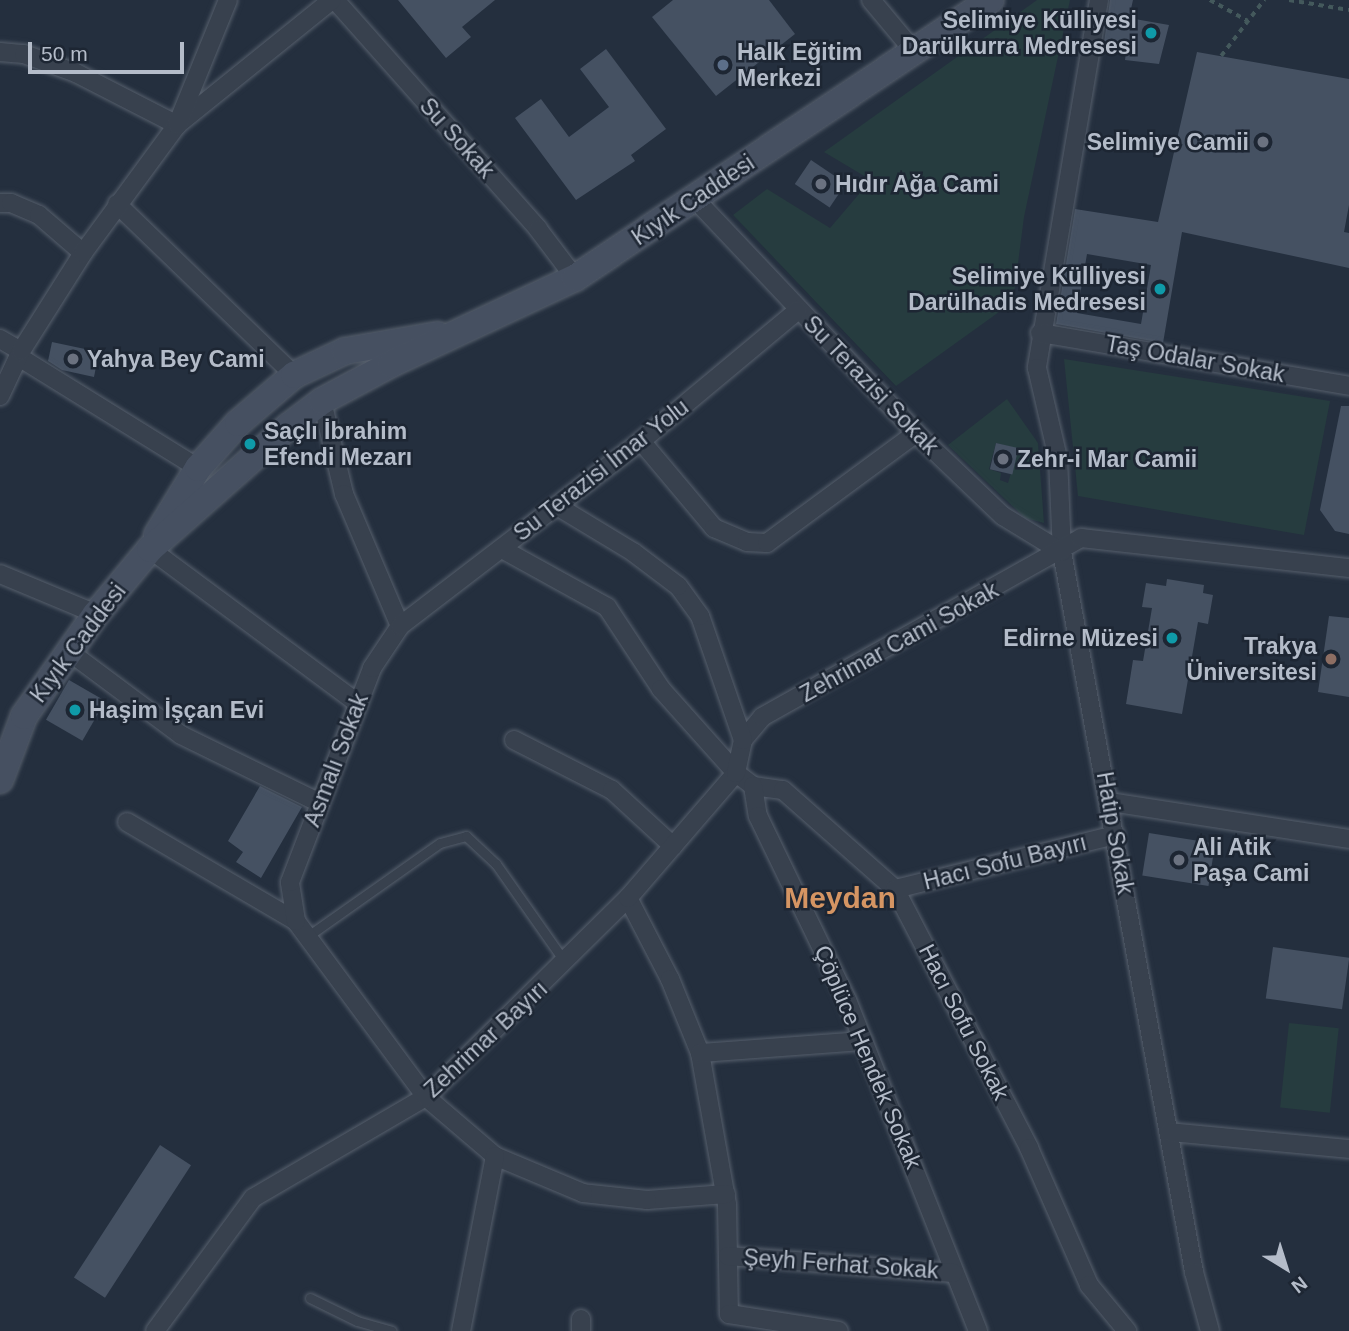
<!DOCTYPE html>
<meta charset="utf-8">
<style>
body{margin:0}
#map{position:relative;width:1349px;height:1331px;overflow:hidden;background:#242f3e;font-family:Helvetica,sans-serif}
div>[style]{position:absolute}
.green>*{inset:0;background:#263c3f;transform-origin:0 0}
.building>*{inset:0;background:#455162;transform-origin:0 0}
.path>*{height:3.5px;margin-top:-1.75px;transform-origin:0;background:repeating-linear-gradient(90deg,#44595c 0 5px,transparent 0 10px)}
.roads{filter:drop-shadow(0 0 2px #565f6c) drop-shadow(0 0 2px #565f6c)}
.lane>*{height:9px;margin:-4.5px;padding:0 4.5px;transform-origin:4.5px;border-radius:4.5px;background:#38414e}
.street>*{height:18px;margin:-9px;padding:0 9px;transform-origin:9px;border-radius:9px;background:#38414e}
.secondary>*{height:26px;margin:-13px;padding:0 13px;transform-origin:13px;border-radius:13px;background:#465061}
.dots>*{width:19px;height:19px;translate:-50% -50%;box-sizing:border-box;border:4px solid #1d2633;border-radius:50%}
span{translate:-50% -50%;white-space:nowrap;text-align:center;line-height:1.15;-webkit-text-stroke:5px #1d2633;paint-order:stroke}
.poi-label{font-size:23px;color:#b4bcc9;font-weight:700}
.right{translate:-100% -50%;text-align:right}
.left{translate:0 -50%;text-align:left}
.street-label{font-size:23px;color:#b4bcc9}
.district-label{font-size:30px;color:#d59563;font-weight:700}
.north{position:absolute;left:1251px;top:1233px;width:70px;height:70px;-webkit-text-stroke:5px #1d2633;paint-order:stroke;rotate:142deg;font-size:19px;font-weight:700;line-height:28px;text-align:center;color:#b4bcc9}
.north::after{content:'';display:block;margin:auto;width:24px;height:32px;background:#b4bcc9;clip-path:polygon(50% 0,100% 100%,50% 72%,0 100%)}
.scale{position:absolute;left:28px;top:42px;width:156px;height:32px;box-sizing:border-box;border:4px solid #b4bcc9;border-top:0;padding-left:9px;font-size:21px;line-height:24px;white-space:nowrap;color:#b4bcc9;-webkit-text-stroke:5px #1d2633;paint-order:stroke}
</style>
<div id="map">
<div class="green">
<div style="clip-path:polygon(1037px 0,1070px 0,1024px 217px,1013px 302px,896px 386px,733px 215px,767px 189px,830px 228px,871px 180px,824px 152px)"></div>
<div style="clip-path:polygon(1064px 359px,1330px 401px,1304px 535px,1078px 496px)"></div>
<div style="clip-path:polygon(evenodd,1007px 399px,1038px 443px,1044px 523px,1025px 518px,948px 445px,1007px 399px,996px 443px,1018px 449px,1008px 483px,1000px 480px,1001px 473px,989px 469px,996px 443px)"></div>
<div style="left:1289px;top:1023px;width:50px;height:85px;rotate:6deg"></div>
</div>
<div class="building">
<div style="clip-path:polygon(398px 0,495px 0,462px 27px,471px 37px,446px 58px)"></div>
<div style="clip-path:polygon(673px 0,769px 0,795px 34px,716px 96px,652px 17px)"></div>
<div style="clip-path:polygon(1110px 0,1133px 0,1129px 18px,1169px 25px,1159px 64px,1125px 60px,1127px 45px,1104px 42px)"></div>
<div style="clip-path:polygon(606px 49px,666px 129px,631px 155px,635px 161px,576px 200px,515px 118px,541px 99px,569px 137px,609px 107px,580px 69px)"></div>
<div style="clip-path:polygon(evenodd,1197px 52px,1349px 79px,1349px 205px,1344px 232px,1349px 233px,1349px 268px,1182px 232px,1163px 343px,1056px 324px,1075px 209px,1158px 222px,1197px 52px,1087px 254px,1151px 265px,1141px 324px,1077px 313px,1087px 254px)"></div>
<div style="left:811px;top:160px;width:42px;height:29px;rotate:34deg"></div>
<div style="clip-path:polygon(52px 342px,99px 352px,94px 377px,62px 370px,48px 361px)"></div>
<div style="clip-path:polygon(1341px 406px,1349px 406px,1349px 534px,1335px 531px,1320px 510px)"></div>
<div style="left:996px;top:443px;width:23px;height:27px;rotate:13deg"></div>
<div style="clip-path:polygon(1167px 579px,1204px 585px,1203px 593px,1213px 595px,1208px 624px,1198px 622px,1182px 714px,1126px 704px,1133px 660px,1143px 661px,1152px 608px,1142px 607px,1146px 583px,1166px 586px)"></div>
<div style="clip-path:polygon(1329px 616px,1349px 618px,1349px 697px,1318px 692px)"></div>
<div style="left:69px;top:680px;width:42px;height:46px;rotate:30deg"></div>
<div style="clip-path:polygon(260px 786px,302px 807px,261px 878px,236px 862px,243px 852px,228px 841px)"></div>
<div style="left:1149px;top:833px;width:67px;height:43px;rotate:9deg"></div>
<div style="left:1273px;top:947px;width:77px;height:52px;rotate:8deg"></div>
<div style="left:160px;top:1145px;width:37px;height:158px;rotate:33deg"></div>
</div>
<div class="path">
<div style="left:1210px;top:0;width:43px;rotate:28.9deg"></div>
<div style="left:1289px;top:0;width:61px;rotate:9.5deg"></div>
<div style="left:1221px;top:56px;width:71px;rotate:-52.5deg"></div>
</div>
<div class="roads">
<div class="lane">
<div style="left:308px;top:936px;width:161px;rotate:-35.2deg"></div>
<div style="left:440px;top:843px;width:27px;rotate:-15deg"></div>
<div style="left:466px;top:836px;width:41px;rotate:43deg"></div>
<div style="left:496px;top:864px;width:120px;rotate:54.9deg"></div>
<div style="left:310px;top:1298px;width:52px;rotate:26.1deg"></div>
<div style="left:357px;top:1321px;width:36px;rotate:16deg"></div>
</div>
<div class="street">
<div style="left:335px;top:0;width:306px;rotate:48.4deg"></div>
<div style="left:538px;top:229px;width:61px;rotate:52.9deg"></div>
<div style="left:871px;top:0;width:64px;rotate:50.1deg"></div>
<div style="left:1099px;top:0;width:373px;rotate:99.6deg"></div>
<div style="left:1037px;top:368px;width:92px;rotate:76.9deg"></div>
<div style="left:1058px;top:458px;width:94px;rotate:87.6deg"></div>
<div style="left:1062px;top:552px;width:732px;rotate:79.61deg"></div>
<div style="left:1194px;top:1272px;width:61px;rotate:74.8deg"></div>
<div style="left:0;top:52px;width:24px;rotate:5deg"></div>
<div style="left:24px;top:54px;width:55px;rotate:20.1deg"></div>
<div style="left:76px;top:73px;width:114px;rotate:27.2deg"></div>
<div style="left:177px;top:125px;width:199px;rotate:-38.9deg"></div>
<div style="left:696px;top:200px;width:320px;rotate:46.6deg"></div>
<div style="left:916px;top:433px;width:120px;rotate:43.7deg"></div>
<div style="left:1003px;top:516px;width:69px;rotate:31.4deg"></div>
<div style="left:0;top:203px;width:11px"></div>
<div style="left:11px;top:203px;width:30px;rotate:23deg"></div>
<div style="left:39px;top:215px;width:58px;rotate:40.8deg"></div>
<div style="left:117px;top:204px;width:246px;rotate:44deg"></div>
<div style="left:1040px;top:333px;width:314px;rotate:9.7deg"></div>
<div style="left:0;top:339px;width:24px;rotate:30deg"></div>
<div style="left:19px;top:357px;width:211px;rotate:31.8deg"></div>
<div style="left:0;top:396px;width:50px;rotate:-65deg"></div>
<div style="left:21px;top:351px;width:116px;rotate:-57.7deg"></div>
<div style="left:83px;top:253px;width:159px;rotate:-53.7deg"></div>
<div style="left:177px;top:125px;width:135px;rotate:-67.8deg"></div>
<div style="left:322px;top:401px;width:96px;rotate:76.7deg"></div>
<div style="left:344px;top:494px;width:143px;rotate:67deg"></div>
<div style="left:641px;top:441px;width:114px;rotate:50deg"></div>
<div style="left:714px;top:528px;width:36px;rotate:23deg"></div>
<div style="left:747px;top:542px;width:20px;rotate:3deg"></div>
<div style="left:767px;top:543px;width:185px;rotate:-36.4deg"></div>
<div style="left:150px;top:549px;width:260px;rotate:36.6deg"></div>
<div style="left:502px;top:549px;width:120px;rotate:28.9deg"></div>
<div style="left:607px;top:607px;width:98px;rotate:56.6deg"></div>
<div style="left:661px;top:689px;width:113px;rotate:48.2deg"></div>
<div style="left:736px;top:773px;width:21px;rotate:37deg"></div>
<div style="left:753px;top:786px;width:30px;rotate:8deg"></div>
<div style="left:783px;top:790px;width:149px;rotate:41.5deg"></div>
<div style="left:895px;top:889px;width:292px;rotate:62.6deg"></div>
<div style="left:1029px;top:1148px;width:150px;rotate:66.3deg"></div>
<div style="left:1089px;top:1285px;width:60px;rotate:50.4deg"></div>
<div style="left:0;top:574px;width:104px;rotate:22.6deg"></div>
<div style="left:67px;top:650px;width:142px;rotate:36.7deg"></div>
<div style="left:181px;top:735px;width:155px;rotate:26.1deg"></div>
<div style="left:514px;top:740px;width:110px;rotate:27deg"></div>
<div style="left:612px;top:790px;width:83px;rotate:42.6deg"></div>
<div style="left:743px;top:740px;width:30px;rotate:-50deg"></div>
<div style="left:762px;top:717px;width:366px;rotate:-29.3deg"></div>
<div style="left:1081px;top:538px;width:270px;rotate:6.4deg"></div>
<div style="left:753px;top:786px;width:30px;rotate:81deg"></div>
<div style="left:758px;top:816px;width:204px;rotate:64.2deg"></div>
<div style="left:847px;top:1000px;width:356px;rotate:68.4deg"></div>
<div style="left:1110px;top:802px;width:242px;rotate:8.8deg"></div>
<div style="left:127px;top:822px;width:196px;rotate:30.4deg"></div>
<div style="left:895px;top:889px;width:227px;rotate:-13.8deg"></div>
<div style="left:628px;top:898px;width:91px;rotate:62.6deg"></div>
<div style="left:670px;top:979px;width:80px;rotate:67.9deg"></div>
<div style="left:700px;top:1053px;width:153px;rotate:79.9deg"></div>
<div style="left:727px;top:1204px;width:110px;rotate:89deg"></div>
<div style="left:729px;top:1314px;width:111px;rotate:8.8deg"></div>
<div style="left:700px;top:1053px;width:164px;rotate:-4.2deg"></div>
<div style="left:1169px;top:1132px;width:181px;rotate:5.4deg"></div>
<div style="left:726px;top:1194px;width:79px;rotate:175.7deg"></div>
<div style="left:647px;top:1200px;width:64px;rotate:-173.8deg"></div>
<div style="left:583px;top:1193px;width:95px;rotate:-157.2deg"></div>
<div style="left:495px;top:1156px;width:91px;rotate:-139.5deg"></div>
<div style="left:426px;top:1097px;width:219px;rotate:-126.5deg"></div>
<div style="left:296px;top:921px;width:39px;rotate:-99deg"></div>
<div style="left:290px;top:882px;width:229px;rotate:-69deg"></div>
<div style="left:372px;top:668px;width:50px;rotate:-56.3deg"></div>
<div style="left:400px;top:626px;width:304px;rotate:-37.5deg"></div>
<div style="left:641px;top:441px;width:204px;rotate:-39.8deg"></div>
<div style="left:728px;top:1256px;width:226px;rotate:4.3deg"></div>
<div style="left:155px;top:1331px;width:165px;rotate:-53.6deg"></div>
<div style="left:253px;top:1198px;width:200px;rotate:-30.3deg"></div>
<div style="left:426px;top:1097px;width:284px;rotate:-44.6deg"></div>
<div style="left:628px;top:898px;width:165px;rotate:-49.2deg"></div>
<div style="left:736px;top:773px;width:34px;rotate:-78deg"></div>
<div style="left:743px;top:740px;width:131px;rotate:-109.1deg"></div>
<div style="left:700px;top:616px;width:37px;rotate:-126deg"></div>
<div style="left:678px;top:586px;width:56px;rotate:-142.9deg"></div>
<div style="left:633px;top:552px;width:89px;rotate:-148.8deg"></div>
<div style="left:461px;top:1331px;width:178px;rotate:-79deg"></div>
<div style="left:581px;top:1331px;width:12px;rotate:-90deg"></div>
</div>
<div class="secondary">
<div style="left:157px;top:535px;width:79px;rotate:-58.5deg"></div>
<div style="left:198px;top:468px;width:60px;rotate:-48.4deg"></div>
<div style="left:238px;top:423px;width:74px;rotate:-40.6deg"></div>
<div style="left:294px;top:375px;width:56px;rotate:-25.2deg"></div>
<div style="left:345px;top:351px;width:94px;rotate:-9.8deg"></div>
<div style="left:0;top:780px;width:68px;rotate:-69.4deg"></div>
<div style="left:24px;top:716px;width:125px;rotate:-54.8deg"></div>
<div style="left:96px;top:614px;width:85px;rotate:-50.3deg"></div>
<div style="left:150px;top:549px;width:186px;rotate:-41.5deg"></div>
<div style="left:289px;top:426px;width:41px;rotate:-37.1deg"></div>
<div style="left:322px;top:401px;width:78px;rotate:-28.2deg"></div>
<div style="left:391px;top:364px;width:203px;rotate:-25.1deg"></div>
<div style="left:575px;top:278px;width:500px;rotate:-33.8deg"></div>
</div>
</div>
<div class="dots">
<div style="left:1151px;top:33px;background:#0f9aa8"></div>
<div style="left:723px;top:65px;background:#5c6f8a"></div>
<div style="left:1263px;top:142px;background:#6b7280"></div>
<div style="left:821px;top:184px;background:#6b7280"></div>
<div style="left:1160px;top:289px;background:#0f9aa8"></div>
<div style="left:73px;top:359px;background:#6b7280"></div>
<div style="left:250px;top:444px;background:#0f9aa8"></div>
<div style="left:1003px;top:459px;background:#6b7280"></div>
<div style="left:1172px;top:638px;background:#0f9aa8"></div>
<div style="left:1331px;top:659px;background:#8d6e63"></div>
<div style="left:75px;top:710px;background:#0f9aa8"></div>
<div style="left:1179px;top:860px;background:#6b7280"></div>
</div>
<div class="poi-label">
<span class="right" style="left:1137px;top:33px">Selimiye Külliyesi<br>Darülkurra Medresesi</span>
<span class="left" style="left:737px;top:65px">Halk Eğitim<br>Merkezi</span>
<span class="right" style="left:1249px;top:142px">Selimiye Camii</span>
<span class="left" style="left:835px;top:184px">Hıdır Ağa Cami</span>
<span class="right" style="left:1146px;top:289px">Selimiye Külliyesi<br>Darülhadis Medresesi</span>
<span class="left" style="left:87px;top:359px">Yahya Bey Cami</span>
<span class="left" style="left:264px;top:444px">Saçlı İbrahim<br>Efendi Mezarı</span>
<span class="left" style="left:1017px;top:459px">Zehr-i Mar Camii</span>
<span class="right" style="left:1158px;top:638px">Edirne Müzesi</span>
<span class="right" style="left:1317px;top:659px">Trakya<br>Üniversitesi</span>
<span class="left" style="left:89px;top:710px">Haşim İşçan Evi</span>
<span class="left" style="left:1193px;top:860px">Ali Atik<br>Paşa Cami</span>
</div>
<div class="street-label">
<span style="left:457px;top:138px;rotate:48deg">Su Sokak</span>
<span style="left:693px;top:200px;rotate:-34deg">Kıyık Caddesi</span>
<span style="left:1195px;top:359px;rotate:10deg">Taş Odalar Sokak</span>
<span style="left:871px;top:385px;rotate:46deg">Su Terazisi Sokak</span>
<span style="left:601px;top:470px;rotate:-38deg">Su Terazisi İmar Yolu</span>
<span style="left:899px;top:642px;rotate:-29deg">Zehrimar Cami Sokak</span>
<span style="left:78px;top:643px;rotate:-53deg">Kıyık Caddesi</span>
<span style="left:336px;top:760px;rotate:-69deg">Asmalı Sokak</span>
<span style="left:1115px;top:833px;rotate:80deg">Hatip Sokak</span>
<span style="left:1005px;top:862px;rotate:-14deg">Hacı Sofu Bayırı</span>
<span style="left:964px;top:1022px;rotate:63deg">Hacı Sofu Sokak</span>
<span style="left:486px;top:1039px;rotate:-43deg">Zehrimar Bayırı</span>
<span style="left:868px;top:1057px;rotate:67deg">Çöplüce Hendek Sokak</span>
<span style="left:841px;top:1264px;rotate:4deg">Şeyh Ferhat Sokak</span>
</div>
<div class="district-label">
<span style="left:840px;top:898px">Meydan</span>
</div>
<div class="north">N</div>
<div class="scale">50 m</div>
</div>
